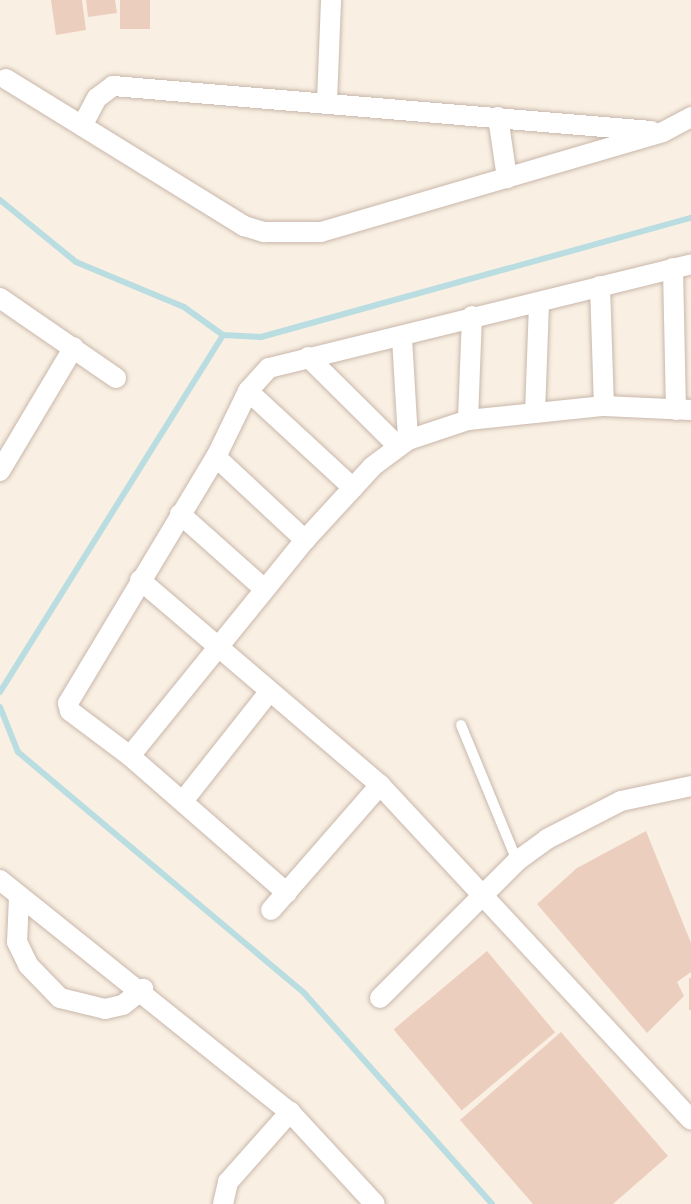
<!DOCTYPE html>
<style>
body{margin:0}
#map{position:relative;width:691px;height:1204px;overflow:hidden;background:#f9f0e3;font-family:"Archivo Narrow",sans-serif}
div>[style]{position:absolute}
.stream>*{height:6px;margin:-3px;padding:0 3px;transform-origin:3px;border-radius:3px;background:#badde1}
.building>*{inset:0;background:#eccebe;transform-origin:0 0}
.roads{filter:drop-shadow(0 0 2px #c9b7ab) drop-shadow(0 0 2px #c9b7ab)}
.service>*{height:10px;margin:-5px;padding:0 5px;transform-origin:5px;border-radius:5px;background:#fff}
.minor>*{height:20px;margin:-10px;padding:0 10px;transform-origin:10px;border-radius:10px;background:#fff}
span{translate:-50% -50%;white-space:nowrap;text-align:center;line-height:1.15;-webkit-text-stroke:5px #fdf4e9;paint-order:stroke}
</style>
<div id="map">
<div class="stream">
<div style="left:0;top:200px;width:98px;rotate:39.2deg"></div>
<div style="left:76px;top:262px;width:117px;rotate:22.6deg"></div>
<div style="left:184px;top:307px;width:48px;rotate:35.7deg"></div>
<div style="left:223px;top:335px;width:38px;rotate:3deg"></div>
<div style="left:261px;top:337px;width:446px;rotate:-15.5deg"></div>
<div style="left:0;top:692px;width:421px;rotate:-58deg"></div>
<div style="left:0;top:707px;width:48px;rotate:68.2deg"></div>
<div style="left:18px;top:752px;width:375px;rotate:40.1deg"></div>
<div style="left:305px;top:994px;width:281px;rotate:48.3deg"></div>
</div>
<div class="building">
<div style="clip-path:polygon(51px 0,82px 0,86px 30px,56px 35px)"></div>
<div style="clip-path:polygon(86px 0,115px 0,117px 13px,88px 17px)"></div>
<div style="left:120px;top:0;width:30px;height:29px"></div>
<div style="clip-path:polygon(646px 831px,691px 943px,691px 972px,677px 982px,684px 996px,647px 1033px,537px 904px,577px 868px)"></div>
<div style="left:487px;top:951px;width:106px;height:122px;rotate:50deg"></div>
<div style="left:689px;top:978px;width:2px;height:32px"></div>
<div style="clip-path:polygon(561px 1032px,668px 1156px,613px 1204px,533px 1204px,460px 1120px)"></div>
</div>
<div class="roads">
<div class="service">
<div style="left:461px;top:725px;width:147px;rotate:67.6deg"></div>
</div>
<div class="minor">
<div style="left:6px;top:79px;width:280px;rotate:31.7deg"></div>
<div style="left:244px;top:226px;width:21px;rotate:17deg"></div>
<div style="left:264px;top:232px;width:57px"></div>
<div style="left:321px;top:232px;width:356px;rotate:-16.3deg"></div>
<div style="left:663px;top:132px;width:32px;rotate:-28deg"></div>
<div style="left:327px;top:101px;width:101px;rotate:-87.7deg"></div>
<div style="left:498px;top:117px;width:62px;rotate:81.6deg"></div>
<div style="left:82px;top:126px;width:32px;rotate:-62deg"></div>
<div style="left:97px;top:98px;width:20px;rotate:-37deg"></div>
<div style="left:113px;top:86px;width:540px;rotate:4.78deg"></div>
<div style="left:673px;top:268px;width:142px;rotate:88.8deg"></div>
<div style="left:600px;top:286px;width:120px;rotate:88.1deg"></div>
<div style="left:0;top:298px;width:141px;rotate:34.6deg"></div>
<div style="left:402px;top:338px;width:102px;rotate:86.6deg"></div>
<div style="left:308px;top:357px;width:127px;rotate:44.7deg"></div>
<div style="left:248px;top:391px;width:143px;rotate:42.7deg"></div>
<div style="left:535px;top:413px;width:111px;rotate:-87.9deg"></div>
<div style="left:468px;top:420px;width:104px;rotate:-87.8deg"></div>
<div style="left:216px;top:457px;width:122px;rotate:43deg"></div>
<div style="left:0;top:471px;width:144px;rotate:-59.2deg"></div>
<div style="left:180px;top:514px;width:111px;rotate:41.7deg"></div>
<div style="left:140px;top:580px;width:316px;rotate:40.5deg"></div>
<div style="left:380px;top:785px;width:457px;rotate:47.1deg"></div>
<div style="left:130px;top:756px;width:278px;rotate:-51deg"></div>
<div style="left:305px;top:540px;width:100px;rotate:-47.4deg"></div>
<div style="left:373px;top:466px;width:44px;rotate:-36.6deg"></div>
<div style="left:408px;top:440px;width:63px;rotate:-18.4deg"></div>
<div style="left:468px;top:420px;width:137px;rotate:-5.9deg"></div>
<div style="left:604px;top:406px;width:87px;rotate:2.6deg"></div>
<div style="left:183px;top:801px;width:139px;rotate:-51.7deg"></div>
<div style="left:0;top:880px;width:371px;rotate:38.7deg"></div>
<div style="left:290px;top:1112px;width:125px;rotate:47.3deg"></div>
<div style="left:287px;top:893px;width:208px;rotate:-138.9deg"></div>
<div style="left:130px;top:756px;width:75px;rotate:-143.1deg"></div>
<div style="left:70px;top:711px;width:8px;rotate:-104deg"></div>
<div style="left:68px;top:703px;width:287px;rotate:-59deg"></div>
<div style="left:216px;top:457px;width:73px;rotate:-64.1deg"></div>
<div style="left:248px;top:391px;width:31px;rotate:-48deg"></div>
<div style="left:269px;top:368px;width:435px;rotate:-13.8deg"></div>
<div style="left:19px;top:897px;width:45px;rotate:92.5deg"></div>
<div style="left:17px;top:942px;width:25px;rotate:64deg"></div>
<div style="left:28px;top:965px;width:46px;rotate:45.9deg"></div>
<div style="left:60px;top:998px;width:46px;rotate:13.7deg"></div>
<div style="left:105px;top:1009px;width:18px;rotate:-13deg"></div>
<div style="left:123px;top:1005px;width:26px;rotate:-39deg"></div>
<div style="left:271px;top:910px;width:166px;rotate:-48.9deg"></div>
<div style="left:380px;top:998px;width:194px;rotate:-45deg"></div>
<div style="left:517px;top:861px;width:37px;rotate:-36deg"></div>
<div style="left:547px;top:839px;width:83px;rotate:-27.2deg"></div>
<div style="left:621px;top:801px;width:72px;rotate:-12.1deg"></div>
<div style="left:223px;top:1204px;width:23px;rotate:-77deg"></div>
<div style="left:228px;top:1182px;width:94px;rotate:-48.5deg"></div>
</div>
</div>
</div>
